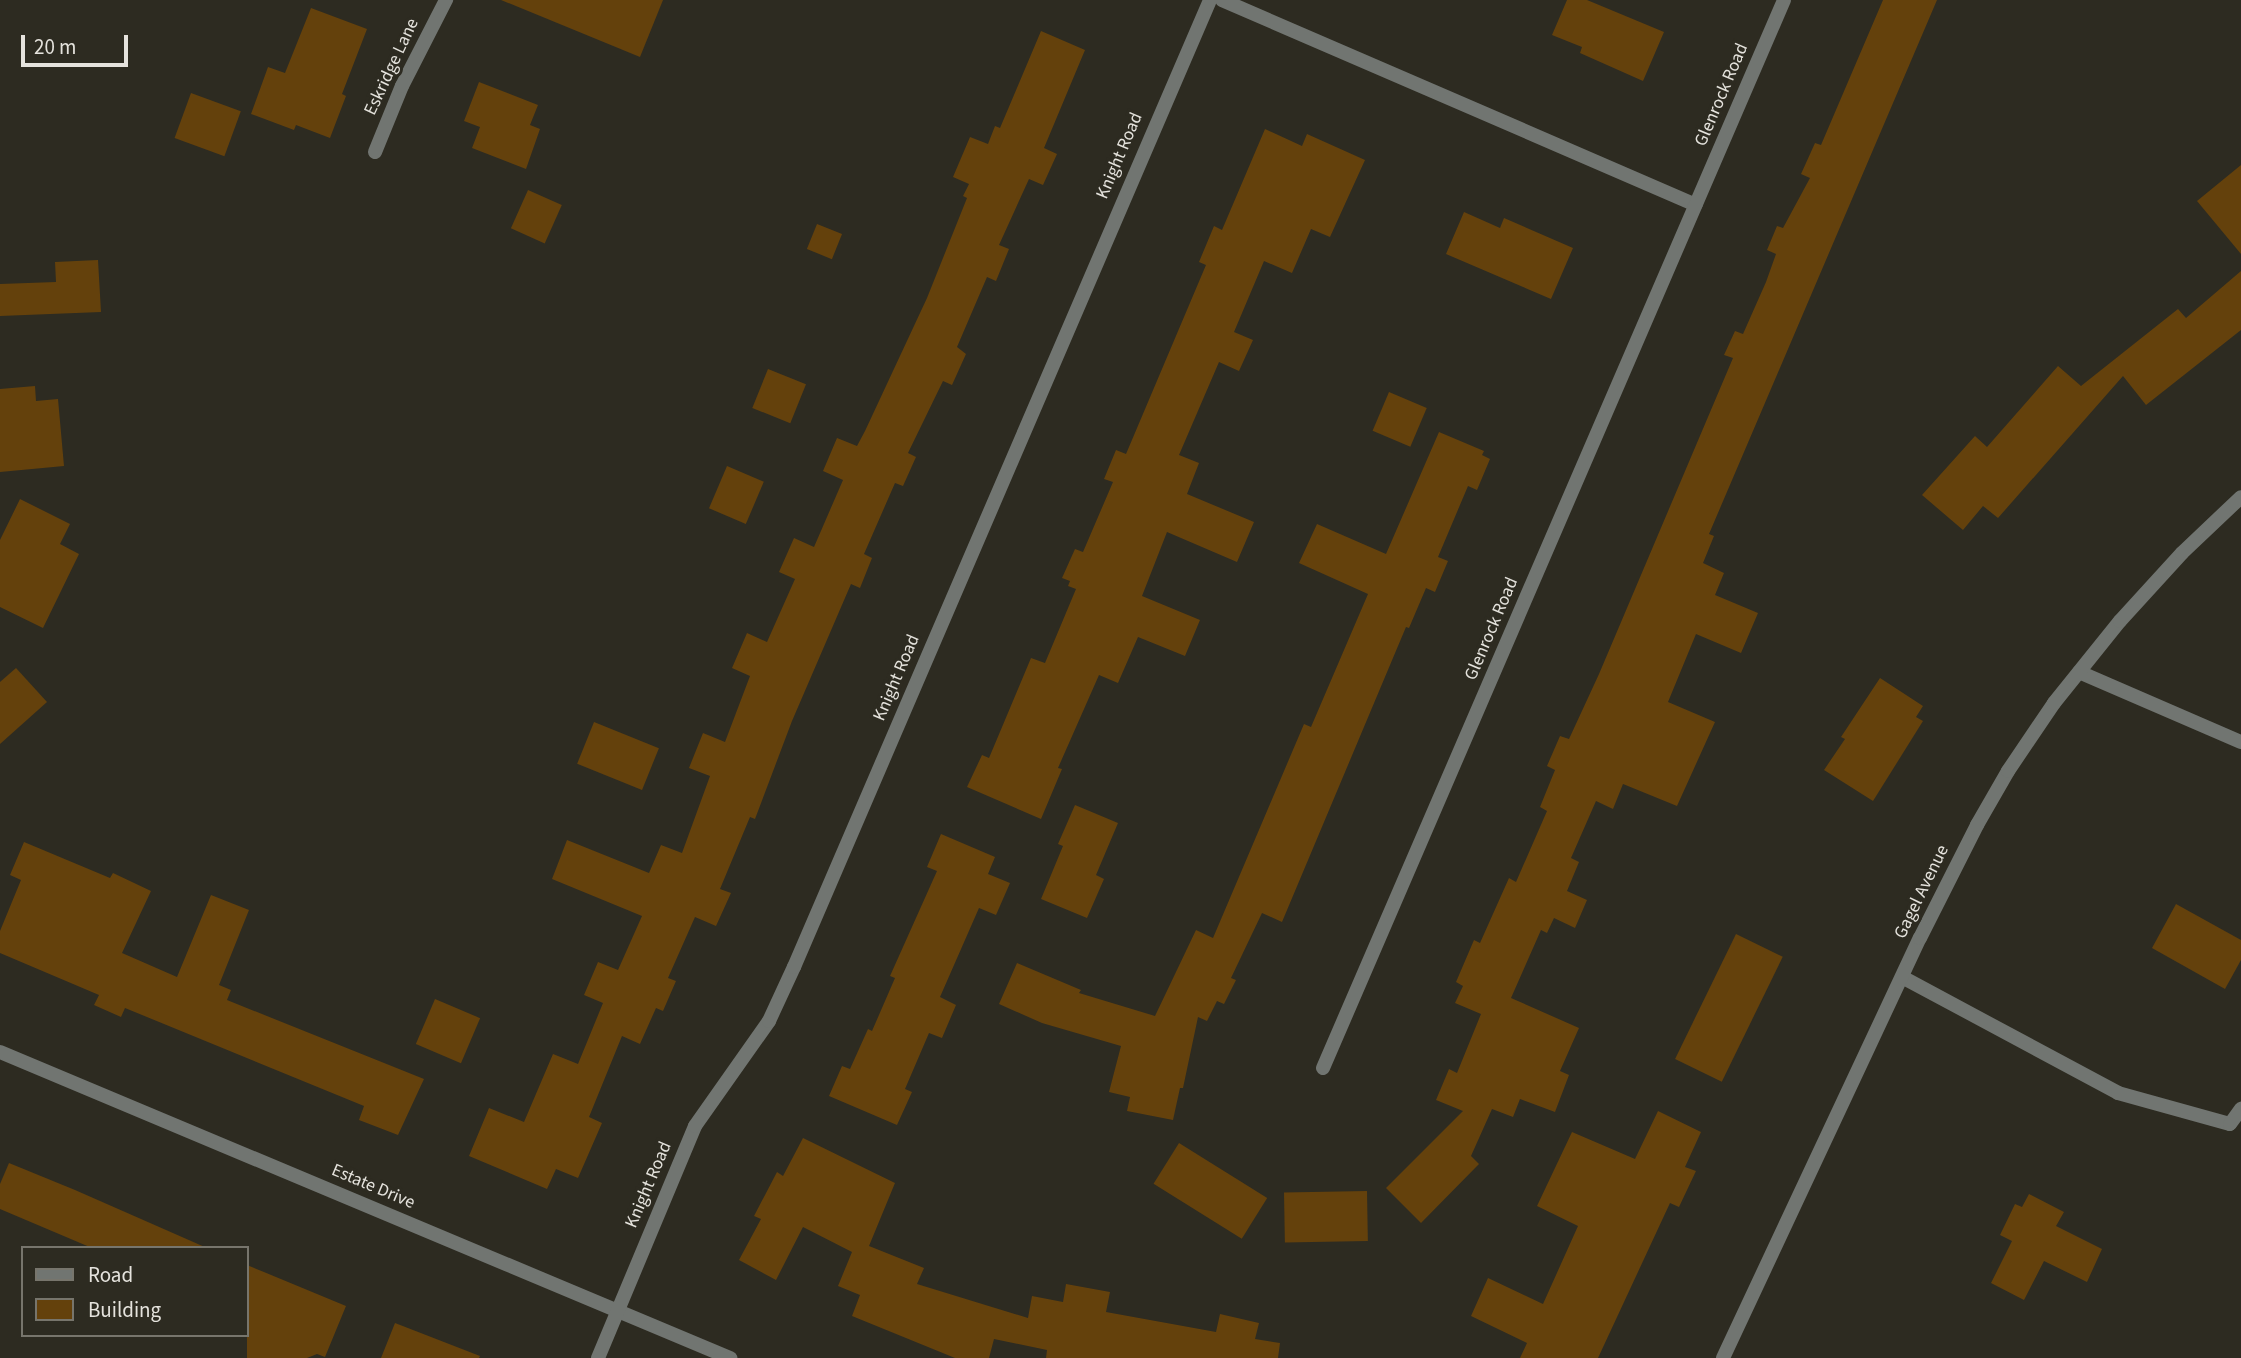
<!DOCTYPE html>
<style>
body{margin:0}
#map{position:relative;width:2241px;height:1358px;overflow:hidden;background:#2d2b21;font-family:"Source Sans 3",sans-serif}
div>[style]{position:absolute}
.building>*{inset:0;background:#64410c;transform-origin:0 0}
.service>*{height:14px;margin:-7px;padding:0 7px;transform-origin:7px;border-radius:7px;background:#717571}
.minor>*{height:14px;margin:-7px;padding:0 7px;transform-origin:7px;border-radius:7px;background:#717571}
.tertiary>*{height:14px;margin:-7px;padding:0 7px;transform-origin:7px;border-radius:7px;background:#717571}
span{translate:-50% -50%;white-space:nowrap;text-align:center;line-height:1.15;-webkit-text-stroke:6px #2d2b21;paint-order:stroke}
.street-label{font-size:18px;color:#e5e3dd}
.legend{position:absolute;left:21px;top:1246px;width:228px;height:91px;box-sizing:border-box;background:#2d2b21;border:2px solid #77756c;margin:0;padding:9px 12px;list-style:none;font-size:21px;color:#e5e3dd}
.legend li{display:flex;align-items:center;gap:14px;height:35px}
.legend b{width:35px;border:2px solid #77756c}
.scale{position:absolute;left:21px;top:35px;width:107px;height:32px;box-sizing:border-box;border:4px solid #e5e3dd;border-top:0;padding-left:9px;font-size:21px;line-height:24px;white-space:nowrap;color:#e5e3dd;-webkit-text-stroke:5px #2d2b21;paint-order:stroke}
</style>
<div id="map">
<div class="building">
<div style="clip-path:polygon(501px 0,663px 0,640px 57px)"></div>
<div style="clip-path:polygon(1567px 0,1587px 0,1664px 32px,1643px 81px,1580px 53px,1582px 47px,1552px 35px)"></div>
<div style="clip-path:polygon(1883px 0,1937px 0,1709px 534px,1714px 536px,1703px 563px,1724px 573px,1715px 595px,1758px 613px,1741px 653px,1696px 634px,1668px 702px,1715px 722px,1677px 806px,1623px 784px,1613px 809px,1596px 801px,1571px 858px,1579px 862px,1567px 891px,1587px 900px,1575px 928px,1554px 918px,1547px 933px,1541px 930px,1511px 998px,1579px 1028px,1560px 1071px,1569px 1075px,1555px 1112px,1520px 1099px,1513px 1117px,1492px 1109px,1471px 1156px,1479px 1164px,1421px 1223px,1386px 1188px,1463px 1111px,1436px 1100px,1449px 1069px,1457px 1073px,1481px 1014px,1455px 1003px,1463px 986px,1456px 982px,1474px 940px,1480px 943px,1509px 878px,1516px 882px,1547px 811px,1540px 807px,1555px 770px,1547px 766px,1560px 736px,1569px 739px,1599px 674px,1733px 358px,1724px 355px,1735px 331px,1743px 334px,1766px 282px,1776px 254px,1767px 250px,1777px 226px,1783px 228px,1810px 178px,1801px 174px,1815px 143px,1821px 145px)"></div>
<div style="clip-path:polygon(311px 8px,367px 29px,342px 94px,346px 96px,330px 138px,296px 125px,294px 130px,251px 114px,268px 67px,285px 73px)"></div>
<div style="clip-path:polygon(1041px 31px,1085px 50px,1044px 148px,1057px 154px,1043px 185px,1029px 179px,999px 245px,1009px 249px,996px 281px,987px 277px,957px 347px,966px 354px,952px 385px,943px 381px,908px 453px,916px 457px,903px 486px,895px 483px,864px 554px,872px 558px,860px 588px,851px 584px,792px 721px,755px 819px,750px 817px,720px 889px,731px 893px,716px 926px,695px 917px,668px 978px,676px 981px,663px 1011px,656px 1008px,640px 1044px,622px 1036px,589px 1117px,602px 1123px,578px 1178px,556px 1169px,547px 1189px,469px 1156px,489px 1108px,524px 1122px,553px 1054px,578px 1064px,603px 1003px,584px 995px,598px 962px,618px 970px,642px 916px,552px 879px,567px 840px,649px 873px,661px 845px,682px 853px,710px 776px,689px 768px,703px 733px,725px 742px,750px 676px,732px 668px,747px 633px,767px 642px,795px 579px,779px 572px,794px 538px,814px 547px,843px 480px,823px 471px,837px 438px,857px 446px,865px 431px,927px 298px,967px 198px,963px 196px,969px 184px,953px 177px,970px 137px,988px 144px,995px 126px,1000px 128px)"></div>
<div style="clip-path:polygon(479px 82px,538px 105px,530px 125px,540px 129px,526px 169px,472px 148px,480px 127px,464px 121px)"></div>
<div style="left:191px;top:93px;width:53px;height:48px;rotate:20deg"></div>
<div style="clip-path:polygon(1265px 129px,1302px 146px,1307px 134px,1365px 160px,1330px 237px,1311px 229px,1292px 273px,1264px 261px,1234px 332px,1253px 340px,1239px 371px,1219px 362px,1179px 455px,1199px 463px,1187px 494px,1254px 522px,1237px 562px,1167px 532px,1142px 596px,1200px 620px,1185px 656px,1138px 637px,1118px 683px,1099px 675px,1058px 768px,1062px 769px,1041px 819px,967px 787px,982px 755px,989px 758px,1031px 658px,1045px 663px,1076px 589px,1068px 586px,1070px 581px,1062px 578px,1075px 549px,1083px 552px,1113px 482px,1104px 479px,1116px 450px,1126px 454px,1206px 265px,1199px 262px,1214px 226px,1222px 230px)"></div>
<div style="clip-path:polygon(2241px 165px,2241px 254px,2197px 201px)"></div>
<div style="left:528px;top:190px;width:37px;height:42px;rotate:24deg"></div>
<div style="clip-path:polygon(1464px 212px,1500px 228px,1504px 218px,1573px 248px,1551px 299px,1446px 254px)"></div>
<div style="left:817px;top:224px;width:27px;height:27px;rotate:22deg"></div>
<div style="clip-path:polygon(98px 260px,101px 312px,0 316px,0 284px,56px 282px,55px 262px)"></div>
<div style="clip-path:polygon(2241px 271px,2241px 330px,2146px 405px,2123px 376px,1998px 518px,1983px 506px,1963px 530px,1922px 495px,1975px 436px,1987px 447px,2058px 366px,2081px 386px,2178px 309px,2186px 318px)"></div>
<div style="left:768px;top:369px;width:41px;height:42px;rotate:22deg"></div>
<div style="clip-path:polygon(35px 386px,36px 401px,58px 399px,64px 466px,0 472px,0 389px)"></div>
<div style="left:1389px;top:392px;width:41px;height:42px;rotate:23deg"></div>
<div style="clip-path:polygon(1439px 432px,1484px 451px,1482px 455px,1490px 459px,1477px 490px,1468px 486px,1438px 557px,1448px 561px,1435px 592px,1426px 588px,1409px 628px,1406px 627px,1282px 922px,1262px 913px,1231px 978px,1236px 980px,1224px 1004px,1217px 1001px,1207px 1021px,1198px 1017px,1183px 1088px,1180px 1088px,1173px 1120px,1127px 1111px,1130px 1097px,1109px 1092px,1121px 1046px,1042px 1023px,999px 1004px,1017px 963px,1081px 990px,1079px 993px,1155px 1016px,1196px 930px,1213px 938px,1304px 724px,1311px 727px,1368px 594px,1299px 563px,1317px 524px,1386px 554px)"></div>
<div style="left:727px;top:466px;width:40px;height:46px;rotate:23deg"></div>
<div style="clip-path:polygon(20px 499px,70px 524px,60px 544px,79px 554px,43px 628px,0 607px,0 540px)"></div>
<div style="clip-path:polygon(16px 668px,47px 702px,0 744px,0 682px)"></div>
<div style="clip-path:polygon(1880px 678px,1923px 706px,1916px 717px,1923px 721px,1873px 801px,1824px 770px,1845px 739px,1841px 737px)"></div>
<div style="left:594px;top:722px;width:70px;height:45px;rotate:22deg"></div>
<div style="clip-path:polygon(1075px 805px,1118px 823px,1096px 875px,1104px 879px,1087px 918px,1041px 899px,1063px 846px,1058px 844px)"></div>
<div style="clip-path:polygon(941px 834px,995px 857px,988px 874px,1010px 883px,996px 915px,979px 908px,940px 997px,956px 1005px,942px 1038px,929px 1033px,905px 1089px,912px 1092px,897px 1125px,829px 1096px,842px 1066px,850px 1069px,868px 1029px,872px 1031px,895px 978px,890px 976px,937px 871px,927px 867px)"></div>
<div style="clip-path:polygon(24px 842px,110px 878px,113px 873px,151px 891px,122px 953px,177px 977px,211px 895px,249px 910px,219px 985px,231px 990px,227px 1000px,424px 1079px,398px 1135px,359px 1120px,364px 1106px,125px 1008px,121px 1017px,94px 1005px,99px 995px,0 953px,0 931px,21px 880px,10px 875px)"></div>
<div style="clip-path:polygon(2176px 904px,2241px 940px,2241px 960px,2225px 989px,2152px 948px)"></div>
<div style="left:1736px;top:934px;width:52px;height:139px;rotate:26deg"></div>
<div style="left:435px;top:999px;width:49px;height:49px;rotate:23deg"></div>
<div style="clip-path:polygon(1658px 1111px,1701px 1132px,1685px 1167px,1696px 1171px,1679px 1207px,1670px 1203px,1598px 1358px,1520px 1358px,1527px 1343px,1471px 1316px,1488px 1278px,1543px 1304px,1578px 1226px,1537px 1206px,1572px 1132px,1635px 1159px)"></div>
<div style="clip-path:polygon(803px 1138px,895px 1183px,869px 1246px,924px 1268px,917px 1284px,1028px 1318px,1032px 1296px,1063px 1302px,1066px 1284px,1110px 1292px,1106px 1312px,1216px 1332px,1220px 1314px,1259px 1323px,1255px 1339px,1280px 1343px,1278px 1358px,1046px 1358px,1047px 1350px,994px 1339px,989px 1358px,955px 1358px,852px 1316px,860px 1295px,838px 1286px,852px 1252px,803px 1227px,776px 1280px,739px 1260px,761px 1219px,754px 1216px,777px 1172px,783px 1176px)"></div>
<div style="left:1179px;top:1143px;width:104px;height:48px;rotate:32deg"></div>
<div style="clip-path:polygon(9px 1163px,75px 1190px,207px 1248px,92px 1248px,0 1209px,0 1184px)"></div>
<div style="left:1367px;top:1191px;width:50px;height:83px;rotate:89deg"></div>
<div style="clip-path:polygon(2029px 1194px,2064px 1212px,2056px 1226px,2102px 1249px,2087px 1282px,2044px 1261px,2024px 1300px,1991px 1283px,2012px 1241px,2000px 1235px,2015px 1204px,2022px 1207px)"></div>
<div style="clip-path:polygon(247px 1265px,346px 1306px,325px 1357px,317px 1354px,307px 1358px,247px 1358px)"></div>
<div style="clip-path:polygon(395px 1323px,480px 1356px,479px 1358px,381px 1358px)"></div>
</div>
<div class="service">
<div style="left:2079px;top:672px;width:176px;rotate:23.4deg"></div>
<div style="left:1902px;top:977px;width:245px;rotate:28.2deg"></div>
<div style="left:2118px;top:1093px;width:116px;rotate:15.5deg"></div>
<div style="left:2230px;top:1124px;width:19px;rotate:-54deg"></div>
</div>
<div class="minor">
<div style="left:1222px;top:0;width:516px;rotate:23.39deg"></div>
<div style="left:375px;top:152px;width:71px;rotate:-67.8deg"></div>
<div style="left:402px;top:86px;width:97px;rotate:-62.9deg"></div>
<div style="left:0;top:1052px;width:792px;rotate:22.74deg"></div>
<div style="left:1323px;top:1068px;width:1163px;rotate:-66.65deg"></div>
<div style="left:598px;top:1358px;width:251px;rotate:-67.3deg"></div>
<div style="left:695px;top:1126px;width:128px;rotate:-54.8deg"></div>
<div style="left:769px;top:1021px;width:60px;rotate:-65.2deg"></div>
<div style="left:794px;top:967px;width:1053px;rotate:-66.72deg"></div>
</div>
<div class="tertiary">
<div style="left:1723px;top:1358px;width:464px;rotate:-64.9deg"></div>
<div style="left:1920px;top:938px;width:127px;rotate:-63.2deg"></div>
<div style="left:1977px;top:825px;width:62px;rotate:-60.1deg"></div>
<div style="left:2008px;top:771px;width:82px;rotate:-55.9deg"></div>
<div style="left:2054px;top:703px;width:105px;rotate:-51.2deg"></div>
<div style="left:2120px;top:621px;width:92px;rotate:-47.6deg"></div>
<div style="left:2182px;top:553px;width:81px;rotate:-43.5deg"></div>
</div>
<div class="street-label">
<span style="left:392px;top:67px;rotate:-65deg">Eskridge Lane</span>
<span style="left:1722px;top:95px;rotate:-67deg">Glenrock Road</span>
<span style="left:1120px;top:156px;rotate:-67deg">Knight Road</span>
<span style="left:1492px;top:629px;rotate:-67deg">Glenrock Road</span>
<span style="left:897px;top:678px;rotate:-67deg">Knight Road</span>
<span style="left:1922px;top:892px;rotate:-64deg">Gagel Avenue</span>
<span style="left:649px;top:1185px;rotate:-67deg">Knight Road</span>
<span style="left:373px;top:1187px;rotate:23deg">Estate Drive</span>
</div>
<ul class="legend">
<li><b style="height:9px;background:#717571"></b>Road</li>
<li><b style="height:19px;background:#64410c"></b>Building</li>
</ul>
<div class="scale">20 m</div>
</div>
